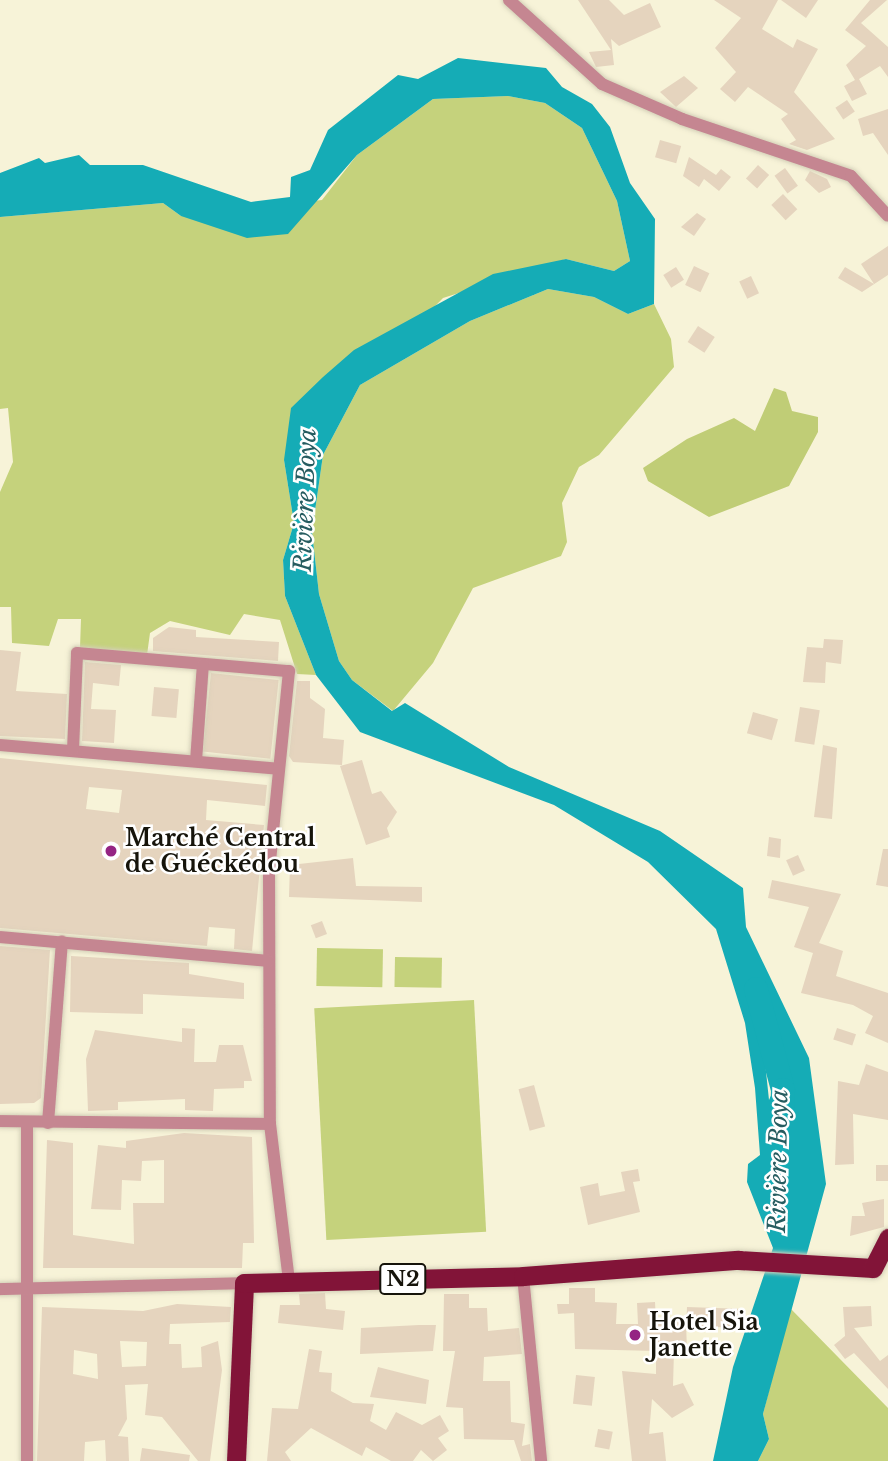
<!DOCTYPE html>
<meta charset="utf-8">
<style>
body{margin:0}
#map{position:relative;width:888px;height:1461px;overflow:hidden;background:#f7f3d8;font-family:"Libre Baskerville",serif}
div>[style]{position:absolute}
.green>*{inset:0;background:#c5d27c;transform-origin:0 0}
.forest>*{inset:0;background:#c0cd76}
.water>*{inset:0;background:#15acb6}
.river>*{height:24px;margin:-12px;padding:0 12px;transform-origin:12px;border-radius:12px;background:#15acb6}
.building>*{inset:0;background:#e5d4be;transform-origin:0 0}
.roads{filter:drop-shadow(0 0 2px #d3cfb7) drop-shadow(0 0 2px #d3cfb7)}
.minor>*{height:12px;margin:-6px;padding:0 6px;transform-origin:6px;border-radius:6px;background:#c58691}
.trunk>*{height:19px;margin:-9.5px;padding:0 9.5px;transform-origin:9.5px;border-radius:9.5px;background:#821438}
.dots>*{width:19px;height:19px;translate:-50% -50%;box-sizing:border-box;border:4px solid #fff;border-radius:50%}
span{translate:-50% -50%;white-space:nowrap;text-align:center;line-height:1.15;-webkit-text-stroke:5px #fff;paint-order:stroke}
.shield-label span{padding:2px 5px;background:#fff;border:2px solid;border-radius:5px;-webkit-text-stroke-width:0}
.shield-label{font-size:21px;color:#16140b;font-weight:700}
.poi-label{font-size:23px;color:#16140b;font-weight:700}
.left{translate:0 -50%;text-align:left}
.water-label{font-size:24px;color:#265c60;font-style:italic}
</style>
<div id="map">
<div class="green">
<div style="clip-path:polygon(508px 96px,545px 103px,582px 128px,617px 201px,630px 261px,614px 271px,566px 259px,443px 298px,284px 460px,294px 523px,283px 560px,285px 596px,316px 675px,297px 674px,280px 620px,244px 614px,230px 635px,170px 621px,150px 633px,147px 655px,80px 648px,81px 619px,58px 619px,49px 646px,12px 643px,11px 607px,0 607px,0 492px,13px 462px,8px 408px,0 409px,0 217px,163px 203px,181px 216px,322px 200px,357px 155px,433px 99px)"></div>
<div style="clip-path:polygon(548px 289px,594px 297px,628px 314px,654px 304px,671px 339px,674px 367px,599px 455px,579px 467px,562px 503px,567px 542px,561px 556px,473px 588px,433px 663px,393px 711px,352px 680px,339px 661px,319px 594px,312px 532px,323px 455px,360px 385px,470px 321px)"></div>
<div style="left:317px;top:948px;width:66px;height:38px;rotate:1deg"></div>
<div style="left:395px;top:957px;width:47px;height:30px;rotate:1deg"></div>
<div style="left:474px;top:1000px;width:232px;height:160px;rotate:87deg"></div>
<div style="clip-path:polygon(790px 1308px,888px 1408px,888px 1461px,758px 1461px,769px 1439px,763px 1414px)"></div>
</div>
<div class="forest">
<div style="clip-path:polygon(774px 388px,786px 392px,792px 411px,818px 417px,818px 432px,789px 486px,709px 517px,648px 481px,643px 468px,687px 439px,734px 418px,755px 431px)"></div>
</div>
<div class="water">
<div style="clip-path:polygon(evenodd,458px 58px,546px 68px,562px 87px,592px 104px,610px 127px,630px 183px,655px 219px,654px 304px,628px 314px,594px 297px,548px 289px,470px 321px,360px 385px,323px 455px,312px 532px,319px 594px,339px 661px,352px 680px,392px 711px,405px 703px,509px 767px,660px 831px,743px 888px,746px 927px,809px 1058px,826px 1184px,763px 1414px,769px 1439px,758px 1461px,713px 1461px,733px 1367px,773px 1248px,747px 1182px,748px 1164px,760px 1155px,755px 1088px,745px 1023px,716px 929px,648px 862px,554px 805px,360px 732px,316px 675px,285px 596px,283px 560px,294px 523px,284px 460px,291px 408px,323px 377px,354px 350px,493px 274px,566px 259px,614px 271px,630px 261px,617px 201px,582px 128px,545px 103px,508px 96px,433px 99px,357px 155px,288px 234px,247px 238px,181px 216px,163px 203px,0 217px,0 173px,39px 158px,45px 163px,79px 155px,90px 165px,143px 165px,251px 202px,290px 197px,291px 177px,310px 170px,328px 130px,398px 75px,418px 79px,458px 58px,767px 1020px,786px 1062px,769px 1100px,761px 1024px,767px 1020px)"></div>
</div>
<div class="river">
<div style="left:756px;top:989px;width:105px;rotate:75deg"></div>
<div style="left:783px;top:1090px;width:23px;rotate:92deg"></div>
</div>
<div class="building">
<div style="clip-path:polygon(578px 0,609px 0,624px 15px,650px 3px,661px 27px,619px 46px,611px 39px,614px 65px,596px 67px,589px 52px,611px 50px)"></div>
<div style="clip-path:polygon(714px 0,778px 0,762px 29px,793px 48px,797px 39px,818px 49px,794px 92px,835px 139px,807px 150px,789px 144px,796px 140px,781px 119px,788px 114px,748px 87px,735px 102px,720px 89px,736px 72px,715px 48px,741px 18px)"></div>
<div style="clip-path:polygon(781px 0,818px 0,806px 18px)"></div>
<div style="clip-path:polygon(870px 0,887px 0,861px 23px,888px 47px,888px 77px,880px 66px,859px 79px,867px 94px,852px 101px,844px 86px,855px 80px,846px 65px,866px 46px,845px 30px)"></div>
<div style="clip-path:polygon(684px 76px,698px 88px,676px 107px,660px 92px)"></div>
<div style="left:847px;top:100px;width:14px;height:14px;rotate:56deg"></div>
<div style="clip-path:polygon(888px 109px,888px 155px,873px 133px,863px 136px,858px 119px)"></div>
<div style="left:660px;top:140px;width:22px;height:18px;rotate:16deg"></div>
<div style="clip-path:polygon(689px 157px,716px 175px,721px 169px,731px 177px,719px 191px,704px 179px,699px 187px,683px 176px)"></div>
<div style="left:758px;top:165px;width:15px;height:18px;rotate:42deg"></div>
<div style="left:785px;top:168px;width:22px;height:13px;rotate:54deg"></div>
<div style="clip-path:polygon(810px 171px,827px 179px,831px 187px,819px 193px,805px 180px)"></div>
<div style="left:783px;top:194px;width:21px;height:16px;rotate:47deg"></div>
<div style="clip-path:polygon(697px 213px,706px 219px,694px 236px,681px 227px)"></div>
<div style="clip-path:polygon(888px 246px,888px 275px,862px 292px,838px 278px,845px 267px,874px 284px,861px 264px)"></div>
<div style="left:694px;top:266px;width:17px;height:21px;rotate:25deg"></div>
<div style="left:676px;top:267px;width:15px;height:15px;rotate:58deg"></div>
<div style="left:751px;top:276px;width:19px;height:13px;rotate:65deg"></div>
<div style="left:698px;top:326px;width:20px;height:19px;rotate:33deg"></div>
<div style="clip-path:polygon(169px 627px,196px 630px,196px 637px,279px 642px,278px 661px,153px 651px,153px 638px)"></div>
<div style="clip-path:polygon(824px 639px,843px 640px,841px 664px,826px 662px,825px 683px,803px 682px,807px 647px,823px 648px)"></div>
<div style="clip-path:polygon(0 650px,21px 652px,16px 691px,67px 694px,65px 739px,0 736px)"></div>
<div style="clip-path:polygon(85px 662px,121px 665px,119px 686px,93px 683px,91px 709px,116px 710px,114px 743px,82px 741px)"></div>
<div style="left:211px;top:673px;width:68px;height:79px;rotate:6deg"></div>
<div style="clip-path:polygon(297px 681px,310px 681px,310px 698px,325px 709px,323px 738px,344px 740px,342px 765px,293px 762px,289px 756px)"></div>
<div style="left:154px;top:687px;width:25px;height:29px;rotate:5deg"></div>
<div style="left:800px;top:707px;width:20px;height:35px;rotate:9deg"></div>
<div style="left:753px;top:712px;width:26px;height:22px;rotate:16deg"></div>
<div style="clip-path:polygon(823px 745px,837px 748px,832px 819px,814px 817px)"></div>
<div style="clip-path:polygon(evenodd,0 758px,267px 785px,265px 806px,207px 800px,206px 820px,264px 825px,252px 951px,234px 949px,235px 929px,209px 927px,207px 946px,0 928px,0 758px,89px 787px,122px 790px,119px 813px,86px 809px,89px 787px)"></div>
<div style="clip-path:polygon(362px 760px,372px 794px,381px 791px,397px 812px,387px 828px,390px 837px,366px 845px,340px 766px)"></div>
<div style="clip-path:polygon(769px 837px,781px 839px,780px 858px,767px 856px)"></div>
<div style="clip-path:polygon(883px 849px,888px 849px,888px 887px,876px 885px)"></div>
<div style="left:798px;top:855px;width:17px;height:13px;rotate:66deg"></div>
<div style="clip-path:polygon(353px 858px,356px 886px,422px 887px,422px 902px,289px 897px,290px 865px)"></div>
<div style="clip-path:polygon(772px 880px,841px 894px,819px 943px,843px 951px,836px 976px,888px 993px,888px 1043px,865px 1033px,873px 1016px,853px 1005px,801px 993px,813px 953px,794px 947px,809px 907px,768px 898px)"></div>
<div style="left:322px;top:921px;width:14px;height:12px;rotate:69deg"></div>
<div style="clip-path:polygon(0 946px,50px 950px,41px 1098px,34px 1103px,0 1104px)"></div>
<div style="clip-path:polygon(71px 956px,189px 963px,189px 974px,244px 983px,244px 999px,143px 994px,143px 1014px,70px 1012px)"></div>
<div style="clip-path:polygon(182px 1028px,195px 1029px,194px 1062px,216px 1062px,219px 1045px,243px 1045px,252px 1081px,244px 1081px,244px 1088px,214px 1089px,213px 1111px,185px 1110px,185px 1099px,118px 1102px,118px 1110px,88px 1111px,86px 1059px,95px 1030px,182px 1042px)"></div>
<div style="left:837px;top:1028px;width:20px;height:12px;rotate:18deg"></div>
<div style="clip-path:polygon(866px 1064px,888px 1072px,888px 1120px,853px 1114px,854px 1164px,835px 1165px,838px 1081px,859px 1085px)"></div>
<div style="left:534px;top:1085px;width:43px;height:16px;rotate:75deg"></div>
<div style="clip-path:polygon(184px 1133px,252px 1137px,254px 1243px,243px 1243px,242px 1268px,43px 1268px,47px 1140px,73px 1143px,73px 1235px,134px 1244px,133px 1203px,164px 1203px,164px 1160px,142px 1161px,141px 1181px,122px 1180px,121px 1210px,91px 1209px,98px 1145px,126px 1148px,126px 1141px)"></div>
<div style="left:876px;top:1165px;width:12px;height:16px"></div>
<div style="clip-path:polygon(638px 1169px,640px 1181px,633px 1182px,640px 1212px,588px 1225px,580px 1187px,598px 1183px,600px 1196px,625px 1191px,621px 1172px)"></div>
<div style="clip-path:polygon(884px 1199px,884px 1227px,850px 1236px,852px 1216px,865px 1216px,862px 1203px)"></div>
<div style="clip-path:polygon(569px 1288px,595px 1288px,595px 1302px,617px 1303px,616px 1324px,638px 1324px,637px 1303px,655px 1302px,656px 1322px,686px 1322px,687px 1351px,674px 1351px,673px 1386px,683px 1383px,694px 1405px,672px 1418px,652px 1399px,649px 1434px,663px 1432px,666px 1461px,632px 1461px,622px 1371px,656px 1374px,656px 1351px,575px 1349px,574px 1313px,558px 1314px,557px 1304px,569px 1304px)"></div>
<div style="clip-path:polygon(325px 1293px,326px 1309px,345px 1311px,343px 1330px,278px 1323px,280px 1305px,300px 1305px,299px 1294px)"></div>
<div style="clip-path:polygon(444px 1294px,469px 1294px,469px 1308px,487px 1308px,488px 1331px,519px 1328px,522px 1354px,484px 1357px,483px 1381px,510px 1381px,511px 1422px,525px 1424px,522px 1446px,530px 1444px,532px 1461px,521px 1461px,514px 1440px,464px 1439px,463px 1408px,446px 1407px,455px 1351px,443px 1351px)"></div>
<div style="clip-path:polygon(evenodd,177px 1304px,231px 1307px,230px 1322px,170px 1324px,169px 1344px,181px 1344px,182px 1368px,202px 1367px,201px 1347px,218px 1341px,222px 1370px,210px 1461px,198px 1461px,162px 1417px,145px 1415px,148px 1384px,125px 1385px,127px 1419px,118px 1436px,128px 1437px,129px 1461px,106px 1461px,105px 1440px,85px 1442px,84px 1461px,37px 1461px,42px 1307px,143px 1311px,177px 1304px,120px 1341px,147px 1342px,146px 1366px,122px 1367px,120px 1341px,177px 1304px,74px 1350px,97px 1354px,98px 1379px,73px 1374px,74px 1350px)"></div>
<div style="clip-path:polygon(871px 1306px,872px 1326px,854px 1328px,880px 1361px,888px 1355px,888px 1389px,854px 1353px,845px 1359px,834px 1345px,845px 1336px,843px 1307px)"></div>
<div style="left:687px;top:1307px;width:51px;height:19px;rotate:2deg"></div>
<div style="clip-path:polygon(419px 1325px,436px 1325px,433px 1351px,360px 1354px,361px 1328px)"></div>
<div style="clip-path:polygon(309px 1349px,322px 1351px,319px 1372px,332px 1373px,331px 1391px,353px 1403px,374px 1404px,370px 1421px,386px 1430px,396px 1412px,422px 1425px,440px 1415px,449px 1431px,438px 1438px,447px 1450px,433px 1461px,421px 1450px,413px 1461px,391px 1461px,366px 1447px,362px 1456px,311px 1428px,285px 1452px,291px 1461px,267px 1461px,272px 1408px,298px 1409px)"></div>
<div style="clip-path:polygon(378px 1367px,429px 1380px,426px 1404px,370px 1397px)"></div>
<div style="left:576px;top:1375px;width:19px;height:29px;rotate:6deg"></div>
<div style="left:598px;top:1429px;width:15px;height:18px;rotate:11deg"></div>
<div style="clip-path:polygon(142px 1448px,190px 1455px,189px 1461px,140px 1461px)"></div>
</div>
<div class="roads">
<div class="minor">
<div style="left:509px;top:0;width:125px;rotate:42.1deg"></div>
<div style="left:602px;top:84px;width:87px;rotate:23.6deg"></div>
<div style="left:682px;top:119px;width:178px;rotate:18.6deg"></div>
<div style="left:851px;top:176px;width:54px;rotate:47.2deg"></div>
<div style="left:0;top:745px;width:279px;rotate:4.9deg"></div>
<div style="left:73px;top:750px;width:97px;rotate:-87.6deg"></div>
<div style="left:77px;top:653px;width:213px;rotate:4.9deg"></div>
<div style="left:289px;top:671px;width:200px;rotate:95.7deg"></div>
<div style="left:269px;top:870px;width:254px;rotate:89.8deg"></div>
<div style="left:270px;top:1124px;width:158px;rotate:83.1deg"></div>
<div style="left:196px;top:761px;width:97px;rotate:-85.9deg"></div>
<div style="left:0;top:937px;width:270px;rotate:5.1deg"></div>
<div style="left:0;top:1121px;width:270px;rotate:0.6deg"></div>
<div style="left:27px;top:1122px;width:339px;rotate:90deg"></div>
<div style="left:48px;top:1123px;width:182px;rotate:-85.6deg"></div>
<div style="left:523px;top:1276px;width:186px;rotate:84.4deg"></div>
<div style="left:0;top:1289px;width:244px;rotate:-1.4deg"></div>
</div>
<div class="trunk">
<div style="left:236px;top:1461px;width:178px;rotate:-87.4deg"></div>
<div style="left:244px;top:1283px;width:279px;rotate:-1.4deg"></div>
<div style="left:523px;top:1276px;width:216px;rotate:-4.3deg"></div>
<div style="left:738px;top:1260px;width:135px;rotate:3.4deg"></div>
<div style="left:873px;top:1268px;width:34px;rotate:-63deg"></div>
</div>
</div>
<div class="dots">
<div style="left:111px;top:851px;background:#952483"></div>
<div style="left:635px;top:1335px;background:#952483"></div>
</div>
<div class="shield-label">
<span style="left:403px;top:1279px">N2</span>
</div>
<div class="poi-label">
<span class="left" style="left:125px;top:851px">Marché Central<br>de Guéckédou</span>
<span class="left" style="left:649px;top:1335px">Hotel Sia<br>Janette</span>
</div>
<div class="water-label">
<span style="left:305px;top:500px;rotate:-88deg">Rivière Boya</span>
<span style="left:778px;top:1161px;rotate:-89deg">Rivière Boya</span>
</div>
</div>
